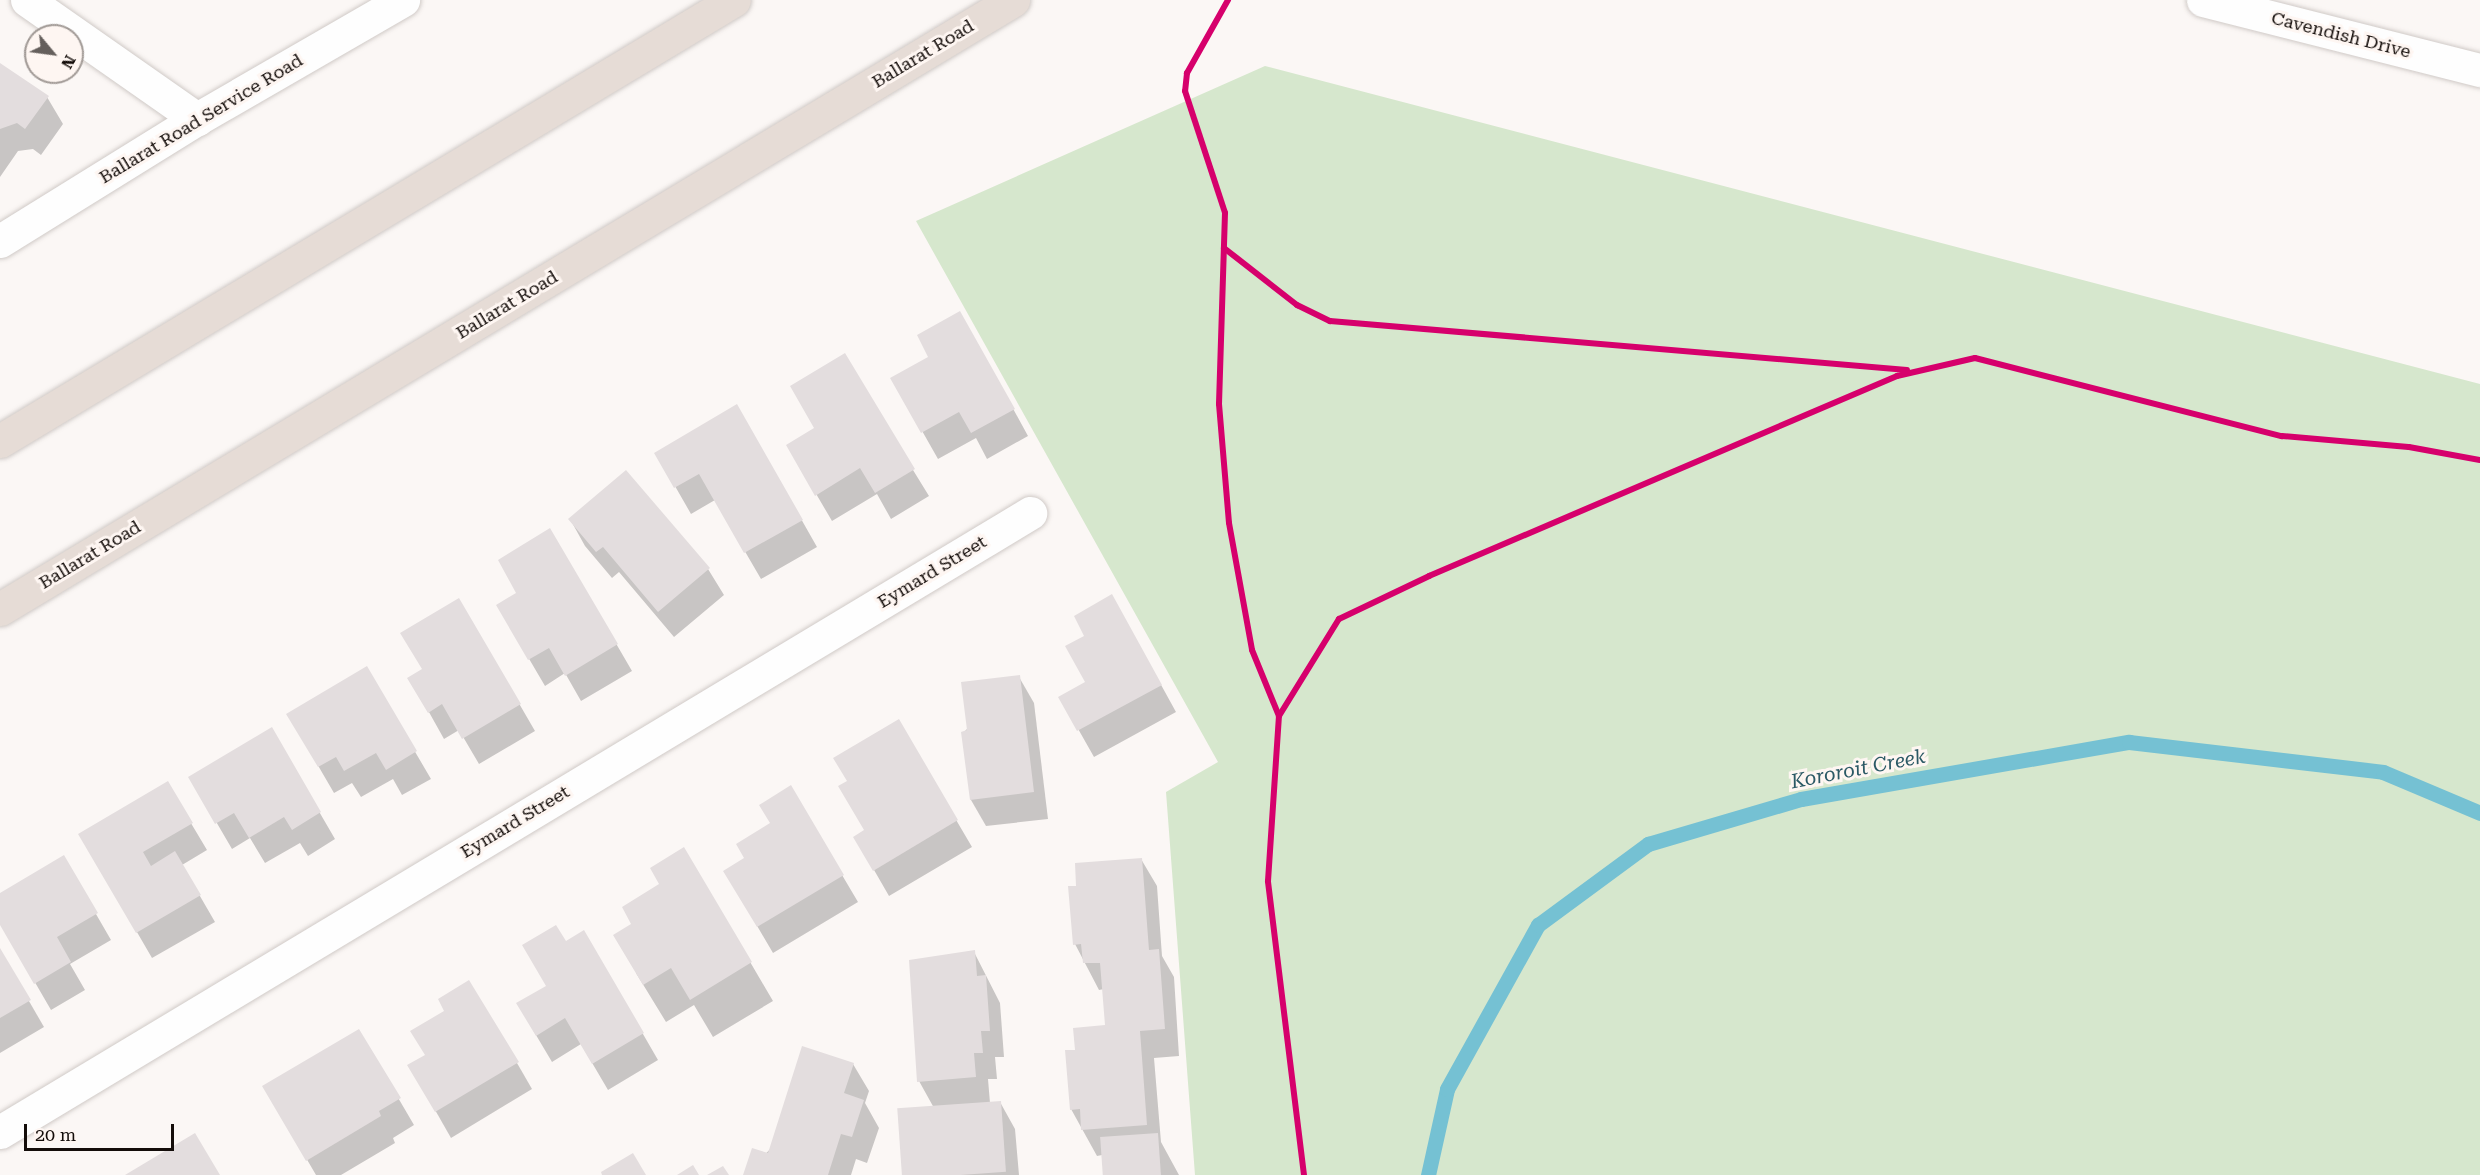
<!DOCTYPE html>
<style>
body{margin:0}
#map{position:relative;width:2480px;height:1175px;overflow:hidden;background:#fbf7f5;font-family:"Roboto Serif",serif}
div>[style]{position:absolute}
.green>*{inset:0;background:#d6e7cd}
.shadow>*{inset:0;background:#0003}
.stream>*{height:15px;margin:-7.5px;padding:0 7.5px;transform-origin:7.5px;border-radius:7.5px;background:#75c1d3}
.building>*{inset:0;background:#e3ddde;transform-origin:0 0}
.roads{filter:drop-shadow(0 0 2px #d0cac7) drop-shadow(0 0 2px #d0cac7)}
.street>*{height:33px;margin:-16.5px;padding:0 16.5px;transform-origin:16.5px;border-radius:16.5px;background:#fefefe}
.highway>*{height:33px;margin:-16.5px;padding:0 16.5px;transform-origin:16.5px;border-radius:16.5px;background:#e6dcd6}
.cycleway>*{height:6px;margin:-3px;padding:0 3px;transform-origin:3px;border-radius:3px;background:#d6006c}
span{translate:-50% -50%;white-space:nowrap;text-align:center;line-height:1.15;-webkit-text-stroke:6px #fef6f2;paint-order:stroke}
.street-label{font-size:18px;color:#140d0a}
.water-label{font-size:20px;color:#2b5965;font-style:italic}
.north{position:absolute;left:24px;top:24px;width:60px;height:60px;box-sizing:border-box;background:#fef6f2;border:2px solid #a09995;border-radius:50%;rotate:119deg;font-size:16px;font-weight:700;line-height:24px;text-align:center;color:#140d0a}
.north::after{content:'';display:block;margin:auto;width:21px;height:27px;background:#655f5c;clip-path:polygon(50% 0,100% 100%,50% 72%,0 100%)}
.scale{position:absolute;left:24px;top:1124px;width:150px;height:27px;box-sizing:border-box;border:3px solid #140d0a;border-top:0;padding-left:8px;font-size:18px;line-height:21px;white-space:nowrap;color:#140d0a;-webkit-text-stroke:4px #fef6f2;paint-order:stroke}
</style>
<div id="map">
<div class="green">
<div style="clip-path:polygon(1265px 66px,2480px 384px,2480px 1175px,1195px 1175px,1166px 792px,1218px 762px,916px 221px)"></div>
</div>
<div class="shadow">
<div style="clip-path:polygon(0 64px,47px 97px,63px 124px,41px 155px,33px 149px,18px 151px,0 177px)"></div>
<div style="clip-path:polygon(975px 339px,1028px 436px,987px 459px,976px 438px,938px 459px,892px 378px)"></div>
<div style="clip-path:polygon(737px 406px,817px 547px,761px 579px,715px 500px,691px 514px,656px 453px)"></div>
<div style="clip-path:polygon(788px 446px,913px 470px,929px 496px,891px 519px,877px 494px,832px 521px)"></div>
<div style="clip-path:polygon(570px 519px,708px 569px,724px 595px,674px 637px,619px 572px,612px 578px,585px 546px)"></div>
<div style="clip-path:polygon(550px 530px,632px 671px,581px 701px,565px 673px,545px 686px,498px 606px,518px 594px)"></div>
<div style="clip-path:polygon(459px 600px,535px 731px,479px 764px,459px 730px,444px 739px,425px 705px,424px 670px)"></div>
<div style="clip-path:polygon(1127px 623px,1176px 712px,1094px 757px,1060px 697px,1087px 682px)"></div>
<div style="clip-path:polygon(366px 668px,431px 779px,402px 795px,393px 779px,361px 797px,352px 783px,334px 793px,288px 714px)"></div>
<div style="clip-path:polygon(1019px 677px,1034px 703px,1048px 819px,986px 826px,971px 800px,963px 733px)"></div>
<div style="clip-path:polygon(898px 721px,972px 847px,889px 896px,855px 837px,866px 830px)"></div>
<div style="clip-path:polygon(271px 729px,335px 839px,308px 856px,300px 843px,265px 863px,250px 838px,232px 849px,190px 777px)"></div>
<div style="clip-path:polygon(167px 783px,207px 850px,182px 865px,215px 922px,152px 958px,80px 834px)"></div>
<div style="clip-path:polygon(790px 787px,858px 902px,773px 953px,725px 871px,745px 859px,772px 824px)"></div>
<div style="clip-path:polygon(684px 849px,773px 1001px,713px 1037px,694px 1005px,666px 1022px,636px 973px,633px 924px)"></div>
<div style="clip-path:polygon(63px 857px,111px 940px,70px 964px,85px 990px,51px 1010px,0 922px,0 895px)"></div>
<div style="clip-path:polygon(1141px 859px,1157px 886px,1162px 956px,1174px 977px,1179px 1056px,1154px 1058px,1161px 1142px,1179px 1175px,1104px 1175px,1102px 1155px,1097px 1156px,1071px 1109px,1076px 1051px,1106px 1026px,1104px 989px,1099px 990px,1075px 944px,1078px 887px)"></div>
<div style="clip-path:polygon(584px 932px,658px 1060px,608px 1090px,581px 1044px,552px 1062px,533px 1030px,565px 943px)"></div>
<div style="clip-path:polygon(0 951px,44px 1027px,0 1053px)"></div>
<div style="clip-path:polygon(974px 952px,1000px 1003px,1004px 1057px,995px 1057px,997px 1079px,988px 1079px,990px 1103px,1000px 1102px,1015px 1129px,1019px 1175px,903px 1175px,899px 1110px,934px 1108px,919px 1081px)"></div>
<div style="clip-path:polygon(359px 1031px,414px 1125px,393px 1138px,395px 1143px,341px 1175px,316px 1175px,264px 1086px)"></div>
<div style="clip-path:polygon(517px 1063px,532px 1089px,451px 1138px,410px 1066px)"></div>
<div style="clip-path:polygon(853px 1064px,869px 1091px,865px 1103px,879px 1128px,867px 1163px,856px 1159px,851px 1175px,745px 1175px)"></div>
</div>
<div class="stream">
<div style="left:1428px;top:1175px;width:88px;rotate:-77.5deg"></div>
<div style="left:1447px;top:1089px;width:188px;rotate:-61deg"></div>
<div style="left:1538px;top:925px;width:137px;rotate:-36.4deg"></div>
<div style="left:1648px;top:844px;width:159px;rotate:-16.4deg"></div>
<div style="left:1801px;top:799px;width:333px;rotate:-9.9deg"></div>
<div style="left:2129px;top:742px;width:256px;rotate:6.7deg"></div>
<div style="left:2383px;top:772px;width:105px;rotate:22.9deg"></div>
</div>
<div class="building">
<div style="clip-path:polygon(0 63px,49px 96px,25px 129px,17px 123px,0 129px)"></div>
<div style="clip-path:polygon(960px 311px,1015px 409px,971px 433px,959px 412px,921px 433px,890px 378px,928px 357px,917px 335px)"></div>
<div style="clip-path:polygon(845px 353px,915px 469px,875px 493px,860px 468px,815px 496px,786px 445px,814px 428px,790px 386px)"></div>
<div style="clip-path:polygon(737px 404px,803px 520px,744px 553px,699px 474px,674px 488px,654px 453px)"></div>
<div style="clip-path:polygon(626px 470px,710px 568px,658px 612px,603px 547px,596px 552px,568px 519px)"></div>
<div style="clip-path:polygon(550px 528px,618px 644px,565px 676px,549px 648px,528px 660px,496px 605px,516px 593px,498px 560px)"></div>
<div style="clip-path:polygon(1112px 594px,1162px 685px,1077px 731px,1058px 697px,1085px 682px,1065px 646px,1084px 636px,1074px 616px)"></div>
<div style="clip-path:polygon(459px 598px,521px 704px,462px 739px,442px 704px,428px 713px,407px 678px,422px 669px,400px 633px)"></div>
<div style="clip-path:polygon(367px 666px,417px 751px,386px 770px,376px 753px,344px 771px,336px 757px,318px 767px,286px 714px)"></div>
<div style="clip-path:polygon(1020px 675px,1034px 792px,970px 800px,961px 732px,967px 730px,961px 682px)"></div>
<div style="clip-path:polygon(899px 719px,958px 820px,873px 871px,853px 837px,864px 830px,838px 786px,847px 781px,833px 758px)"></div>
<div style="clip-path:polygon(272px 727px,321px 812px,292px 830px,284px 817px,249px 838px,234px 813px,215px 824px,188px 777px)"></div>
<div style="clip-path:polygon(168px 781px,193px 823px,143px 852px,151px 866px,175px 851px,201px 895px,136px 933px,78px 834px)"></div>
<div style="clip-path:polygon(791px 785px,844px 875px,757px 927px,723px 871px,744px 858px,736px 844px,770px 823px,759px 805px)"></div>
<div style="clip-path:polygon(684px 847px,752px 962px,690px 1000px,671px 968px,643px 985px,613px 935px,631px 924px,622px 907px,659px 884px,650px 868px)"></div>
<div style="clip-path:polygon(64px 855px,98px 913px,57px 937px,71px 962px,34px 984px,0 925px,0 893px)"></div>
<div style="clip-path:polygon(1142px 858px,1149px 950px,1159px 949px,1165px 1029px,1140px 1031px,1147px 1125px,1081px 1130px,1080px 1109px,1070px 1110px,1065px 1050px,1075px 1050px,1073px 1028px,1105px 1025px,1100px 963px,1083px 963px,1081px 944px,1073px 945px,1068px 886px,1076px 886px,1075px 863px)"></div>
<div style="clip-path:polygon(556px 925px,566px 941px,584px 930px,644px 1033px,592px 1064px,565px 1018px,536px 1036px,516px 1003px,546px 986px,522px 945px)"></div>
<div style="clip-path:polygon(0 948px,31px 1000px,0 1018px)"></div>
<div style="clip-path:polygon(975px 950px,977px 976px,986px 975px,990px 1031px,981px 1031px,983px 1053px,974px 1053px,976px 1077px,917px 1082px,909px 960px)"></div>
<div style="clip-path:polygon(469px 980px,519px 1062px,435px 1112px,407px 1065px,425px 1055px,410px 1031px,444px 1011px,438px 999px)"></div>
<div style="clip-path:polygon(359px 1029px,401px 1098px,379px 1111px,381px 1116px,306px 1161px,262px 1086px)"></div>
<div style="clip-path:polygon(802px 1046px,854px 1063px,844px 1093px,864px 1100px,852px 1137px,841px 1134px,828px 1175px,743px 1175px,752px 1148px,768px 1153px)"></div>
<div style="left:1001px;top:1101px;width:71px;height:104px;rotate:86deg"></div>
<div style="clip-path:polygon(195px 1133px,220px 1175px,125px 1175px)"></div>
<div style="left:1158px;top:1133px;width:42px;height:58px;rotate:86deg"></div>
<div style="clip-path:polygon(633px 1153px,646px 1175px,602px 1175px,601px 1172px)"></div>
<div style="clip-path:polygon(693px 1165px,699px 1175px,677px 1175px)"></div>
<div style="clip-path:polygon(723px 1166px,729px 1175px,707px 1175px)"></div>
</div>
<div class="roads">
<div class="street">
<div style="left:27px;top:0;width:208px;rotate:35deg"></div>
<div style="left:2203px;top:0;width:286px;rotate:14.2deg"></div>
<div style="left:0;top:241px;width:232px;rotate:-31.8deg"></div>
<div style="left:197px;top:119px;width:238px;rotate:-30deg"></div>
<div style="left:0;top:1132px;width:1202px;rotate:-31deg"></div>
</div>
<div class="highway">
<div style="left:0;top:441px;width:856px;rotate:-31deg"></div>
<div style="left:0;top:609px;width:1182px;rotate:-31.01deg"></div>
</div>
</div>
<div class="cycleway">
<div style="left:1228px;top:0;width:84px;rotate:119.3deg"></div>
<div style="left:1187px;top:73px;width:18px;rotate:96deg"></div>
<div style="left:1185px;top:91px;width:128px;rotate:71.8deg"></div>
<div style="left:1225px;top:213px;width:191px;rotate:91.8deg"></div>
<div style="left:1219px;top:404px;width:119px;rotate:85.2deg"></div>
<div style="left:1229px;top:523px;width:129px;rotate:79.7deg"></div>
<div style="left:1252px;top:650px;width:71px;rotate:67.8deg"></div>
<div style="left:1224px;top:248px;width:93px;rotate:38deg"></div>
<div style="left:1297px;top:305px;width:37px;rotate:26deg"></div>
<div style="left:1330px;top:321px;width:579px;rotate:4.85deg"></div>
<div style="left:1304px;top:1175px;width:296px;rotate:-97deg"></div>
<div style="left:1268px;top:881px;width:165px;rotate:-86.2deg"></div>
<div style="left:1279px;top:716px;width:114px;rotate:-58.3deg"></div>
<div style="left:1339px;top:619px;width:100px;rotate:-25.5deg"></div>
<div style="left:1429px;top:576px;width:509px;rotate:-23.14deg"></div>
<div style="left:1897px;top:376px;width:80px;rotate:-13deg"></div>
<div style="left:1975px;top:358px;width:317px;rotate:14.3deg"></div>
<div style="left:2282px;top:436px;width:127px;rotate:5deg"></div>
<div style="left:2409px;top:447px;width:72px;rotate:10.4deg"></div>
</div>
<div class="street-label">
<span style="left:2341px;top:35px;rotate:14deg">Cavendish Drive</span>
<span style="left:923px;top:54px;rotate:-31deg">Ballarat Road</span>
<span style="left:201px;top:119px;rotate:-31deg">Ballarat Road Service Road</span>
<span style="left:507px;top:305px;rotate:-31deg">Ballarat Road</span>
<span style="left:90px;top:555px;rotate:-31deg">Ballarat Road</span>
<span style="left:932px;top:572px;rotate:-31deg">Eymard Street</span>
<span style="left:515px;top:822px;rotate:-31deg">Eymard Street</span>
</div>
<div class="water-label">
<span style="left:1858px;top:769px;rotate:-11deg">Kororoit Creek</span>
</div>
<div class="north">N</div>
<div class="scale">20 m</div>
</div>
